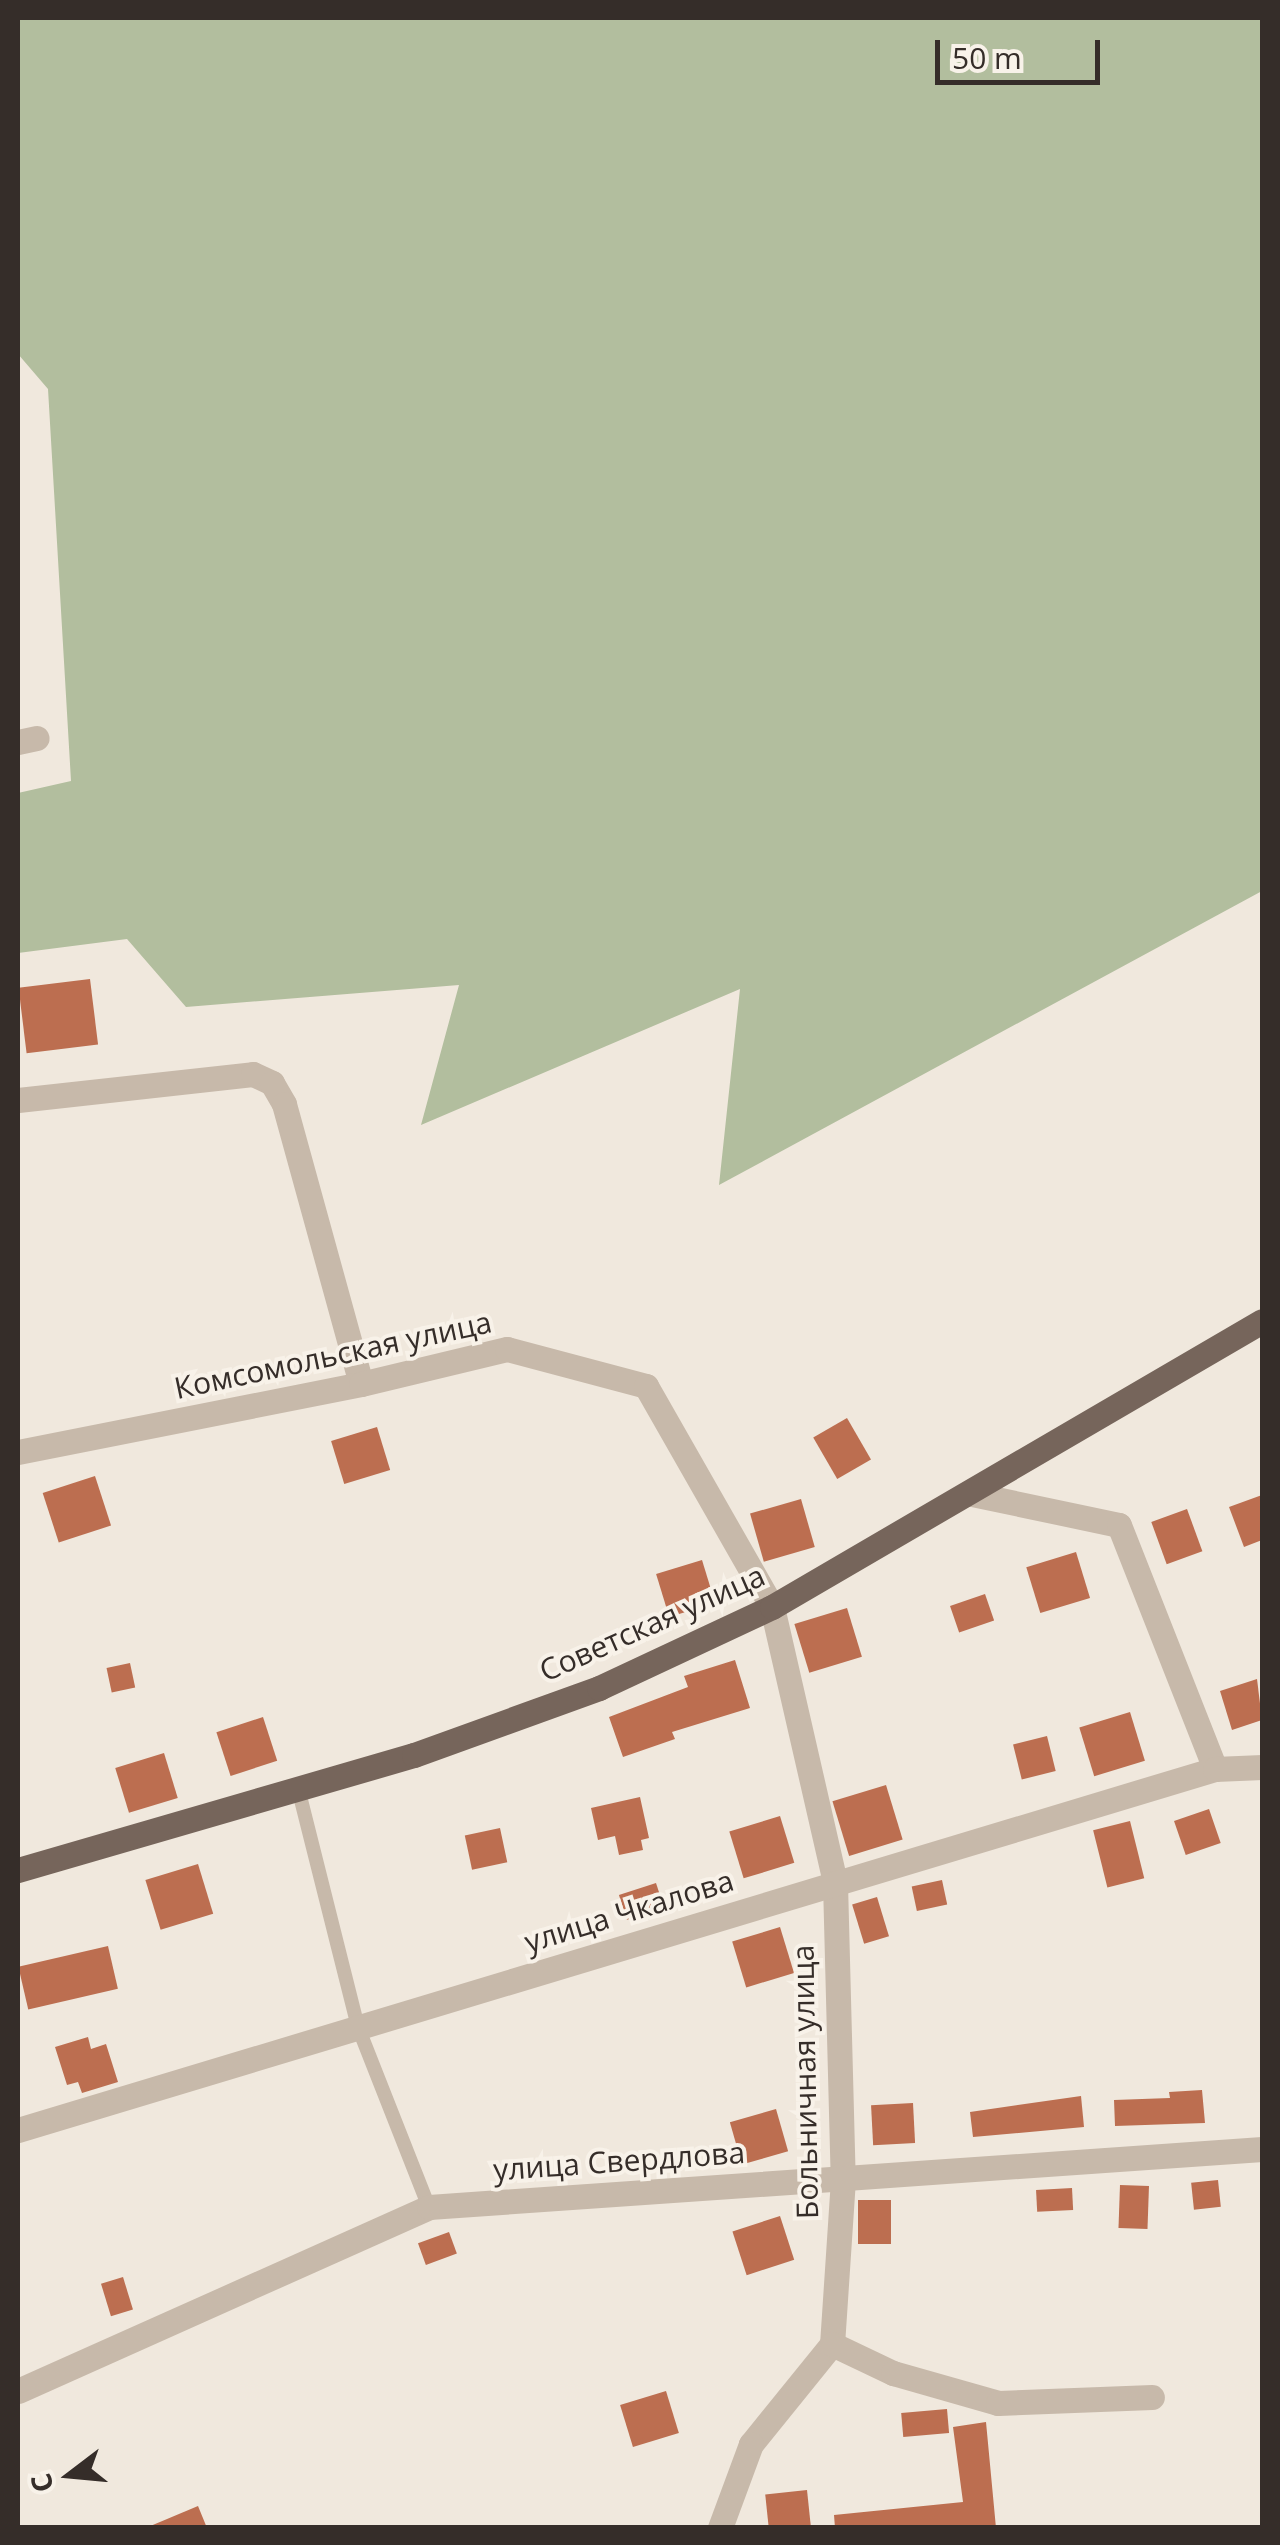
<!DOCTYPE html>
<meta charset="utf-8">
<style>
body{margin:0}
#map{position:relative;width:1280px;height:2545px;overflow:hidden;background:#f0e8dd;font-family:"Open Sans",sans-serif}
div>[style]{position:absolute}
.green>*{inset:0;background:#b2be9e}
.building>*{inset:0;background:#bc6e50;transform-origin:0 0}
.service>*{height:14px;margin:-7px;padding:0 7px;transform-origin:7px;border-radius:7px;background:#c7b9aa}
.minor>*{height:25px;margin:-12.5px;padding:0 12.5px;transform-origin:12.5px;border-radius:12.5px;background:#c7b9aa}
.primary>*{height:25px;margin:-12.5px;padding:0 12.5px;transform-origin:12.5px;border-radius:12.5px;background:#76655b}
span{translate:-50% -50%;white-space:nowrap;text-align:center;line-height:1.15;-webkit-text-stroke:8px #f8f2e9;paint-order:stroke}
.street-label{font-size:30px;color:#352d29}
.frame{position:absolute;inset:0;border:20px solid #352d29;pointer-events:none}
.north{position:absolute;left:20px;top:2425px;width:100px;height:100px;-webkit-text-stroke:8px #f8f2e9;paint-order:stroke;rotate:254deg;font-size:28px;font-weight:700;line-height:40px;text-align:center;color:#352d29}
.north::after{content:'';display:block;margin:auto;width:35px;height:45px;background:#352d29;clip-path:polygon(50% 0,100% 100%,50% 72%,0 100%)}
.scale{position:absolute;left:935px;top:40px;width:165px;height:45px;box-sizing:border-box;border:5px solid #352d29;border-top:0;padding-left:12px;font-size:30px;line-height:35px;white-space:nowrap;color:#352d29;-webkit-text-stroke:8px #f8f2e9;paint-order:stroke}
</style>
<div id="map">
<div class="green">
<div style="clip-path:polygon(18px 18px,1262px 18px,1262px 891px,719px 1185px,740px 989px,421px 1125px,459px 985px,186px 1007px,127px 939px,18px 953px,18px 793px,71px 781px,48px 389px,18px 354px)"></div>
</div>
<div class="building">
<div style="left:90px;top:979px;width:66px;height:72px;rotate:83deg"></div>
<div style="left:847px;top:1418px;width:48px;height:39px;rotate:60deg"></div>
<div style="left:377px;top:1427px;width:45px;height:48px;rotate:73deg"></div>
<div style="left:95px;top:1476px;width:52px;height:55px;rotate:72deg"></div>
<div style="clip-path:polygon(1262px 1495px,1262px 1540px,1244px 1547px,1229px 1507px)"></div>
<div style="left:801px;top:1499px;width:50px;height:53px;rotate:74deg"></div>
<div style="left:1187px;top:1509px;width:45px;height:38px;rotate:70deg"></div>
<div style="left:1076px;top:1552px;width:48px;height:52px;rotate:73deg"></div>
<div style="left:702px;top:1560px;width:45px;height:48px;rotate:73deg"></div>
<div style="left:985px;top:1594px;width:28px;height:37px;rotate:71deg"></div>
<div style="left:847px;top:1608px;width:51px;height:55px;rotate:73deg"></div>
<div style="clip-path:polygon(735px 1660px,750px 1708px,672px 1732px,675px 1739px,623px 1757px,609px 1717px,688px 1687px,684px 1676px)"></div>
<div style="left:130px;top:1663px;width:25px;height:24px;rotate:78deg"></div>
<div style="clip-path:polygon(1257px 1679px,1262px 1720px,1232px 1730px,1220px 1691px)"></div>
<div style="left:1130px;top:1712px;width:51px;height:53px;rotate:73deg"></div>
<div style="left:263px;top:1717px;width:46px;height:49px;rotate:72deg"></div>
<div style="left:1047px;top:1736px;width:36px;height:35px;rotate:76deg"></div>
<div style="left:164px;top:1753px;width:47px;height:51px;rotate:73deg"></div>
<div style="left:886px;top:1785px;width:57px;height:56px;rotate:73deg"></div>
<div style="clip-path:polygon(640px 1797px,649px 1838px,641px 1840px,643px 1850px,619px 1855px,615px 1836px,598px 1840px,591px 1808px)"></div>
<div style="left:1209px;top:1809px;width:36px;height:37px;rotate:71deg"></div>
<div style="left:780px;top:1816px;width:49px;height:53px;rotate:73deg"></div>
<div style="left:1130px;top:1821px;width:59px;height:38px;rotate:76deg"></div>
<div style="left:500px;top:1828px;width:35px;height:36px;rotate:78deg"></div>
<div style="left:198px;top:1864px;width:52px;height:55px;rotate:73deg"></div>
<div style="left:942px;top:1880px;width:25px;height:31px;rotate:78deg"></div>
<div style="left:656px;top:1883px;width:26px;height:39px;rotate:72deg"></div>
<div style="left:877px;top:1897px;width:41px;height:26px;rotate:73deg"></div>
<div style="left:780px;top:1927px;width:48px;height:50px;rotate:73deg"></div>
<div style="left:108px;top:1946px;width:44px;height:92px;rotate:77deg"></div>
<div style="clip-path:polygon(88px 2037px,91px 2049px,106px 2044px,118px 2082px,82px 2093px,78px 2082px,67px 2085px,55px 2047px)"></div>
<div style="clip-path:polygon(1202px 2090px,1205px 2123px,1115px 2126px,1114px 2100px,1170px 2098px,1169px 2092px)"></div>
<div style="clip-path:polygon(1081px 2096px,1084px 2127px,973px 2137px,970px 2112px)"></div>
<div style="left:913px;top:2103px;width:40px;height:42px;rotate:87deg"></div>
<div style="left:776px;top:2109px;width:44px;height:48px;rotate:74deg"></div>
<div style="left:1218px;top:2180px;width:27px;height:27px;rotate:84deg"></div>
<div style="left:1120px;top:2185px;width:29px;height:43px;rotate:2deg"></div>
<div style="left:1072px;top:2188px;width:22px;height:36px;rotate:87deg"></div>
<div style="left:858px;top:2200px;width:33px;height:44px"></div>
<div style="left:780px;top:2216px;width:46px;height:50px;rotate:72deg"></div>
<div style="left:449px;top:2232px;width:23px;height:33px;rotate:70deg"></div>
<div style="left:123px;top:2277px;width:34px;height:23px;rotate:73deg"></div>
<div style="left:666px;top:2391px;width:44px;height:48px;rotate:73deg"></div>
<div style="left:947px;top:2409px;width:24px;height:46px;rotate:85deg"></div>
<div style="clip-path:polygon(986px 2422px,996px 2528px,835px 2528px,834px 2515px,963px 2502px,953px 2427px)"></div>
<div style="left:807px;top:2490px;width:38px;height:42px;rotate:84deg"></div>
<div style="clip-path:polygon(198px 2506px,207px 2528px,148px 2528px,148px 2527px)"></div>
</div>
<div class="service">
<div style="left:298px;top:1788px;width:246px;rotate:75.9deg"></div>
<div style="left:358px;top:2027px;width:193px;rotate:68.5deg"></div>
</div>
<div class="minor">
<div style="left:18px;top:742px;width:19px;rotate:-12deg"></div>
<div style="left:18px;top:1100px;width:236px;rotate:-6.3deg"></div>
<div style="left:253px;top:1074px;width:21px;rotate:25deg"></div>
<div style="left:272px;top:1083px;width:24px;rotate:60deg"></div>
<div style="left:284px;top:1104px;width:290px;rotate:74.6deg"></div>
<div style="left:18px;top:1452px;width:350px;rotate:-11.2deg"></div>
<div style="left:361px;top:1384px;width:150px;rotate:-13.5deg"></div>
<div style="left:507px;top:1349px;width:144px;rotate:14.9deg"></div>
<div style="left:646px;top:1386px;width:254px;rotate:60.3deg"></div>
<div style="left:772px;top:1607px;width:283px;rotate:77.1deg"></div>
<div style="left:835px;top:1883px;width:296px;rotate:88.5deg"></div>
<div style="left:843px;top:2179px;width:165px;rotate:93.8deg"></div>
<div style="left:832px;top:2344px;width:129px;rotate:129deg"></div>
<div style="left:751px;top:2444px;width:90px;rotate:110.3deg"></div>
<div style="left:972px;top:1494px;width:150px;rotate:11.9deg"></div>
<div style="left:1119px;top:1525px;width:262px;rotate:68.5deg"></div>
<div style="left:18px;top:2130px;width:1250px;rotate:-16.78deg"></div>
<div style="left:1215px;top:1769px;width:47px;rotate:-2.4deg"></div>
<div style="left:832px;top:2344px;width:68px;rotate:25.4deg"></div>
<div style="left:893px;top:2373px;width:109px;rotate:15.9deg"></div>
<div style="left:998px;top:2403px;width:154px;rotate:-2.2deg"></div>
<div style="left:18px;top:2391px;width:450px;rotate:-24.1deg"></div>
<div style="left:429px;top:2207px;width:835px;rotate:-3.98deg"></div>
</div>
<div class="primary">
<div style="left:18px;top:1870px;width:412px;rotate:-16.2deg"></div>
<div style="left:414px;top:1755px;width:197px;rotate:-19.9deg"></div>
<div style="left:599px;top:1688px;width:191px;rotate:-25.1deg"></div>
<div style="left:772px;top:1607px;width:567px;rotate:-30.27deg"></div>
</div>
<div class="street-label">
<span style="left:333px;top:1355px;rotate:-12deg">Комсомольская улица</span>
<span style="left:652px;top:1623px;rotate:-24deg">Советская улица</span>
<span style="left:629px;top:1911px;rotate:-17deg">улица Чкалова</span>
<span style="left:805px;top:2082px;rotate:-91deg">Больничная улица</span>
<span style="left:619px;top:2161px;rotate:-4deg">улица Свердлова</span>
</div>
<div class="frame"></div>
<div class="north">С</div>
<div class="scale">50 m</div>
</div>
